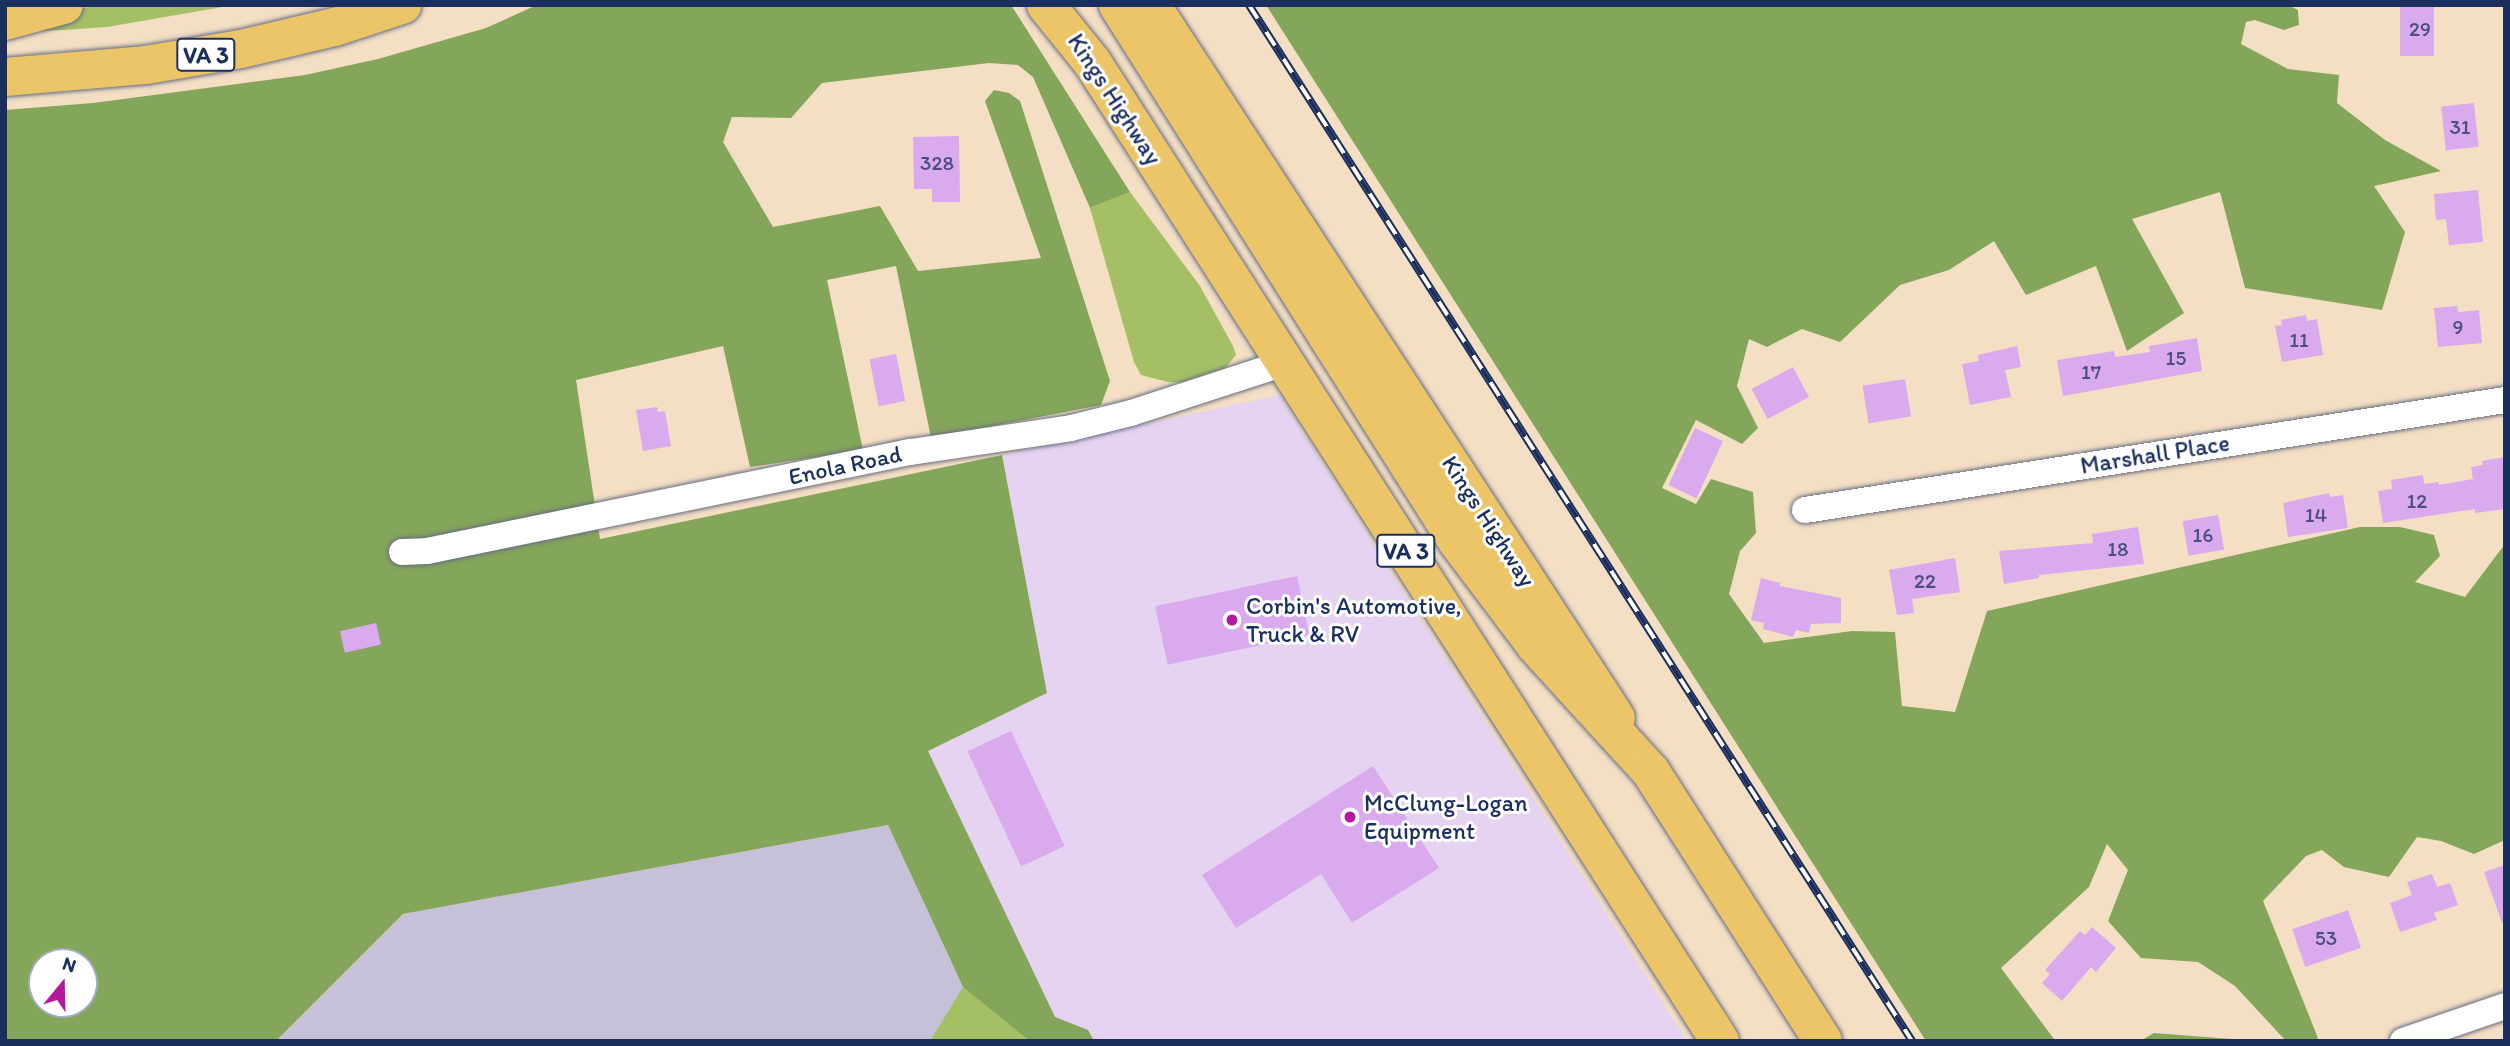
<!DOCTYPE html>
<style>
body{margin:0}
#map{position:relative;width:2510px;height:1046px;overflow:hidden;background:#f4dfc4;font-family:Itim,sans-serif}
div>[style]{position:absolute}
.built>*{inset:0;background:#e5d3f1}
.industrial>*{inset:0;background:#c7c0d9}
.green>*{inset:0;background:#a5bf65}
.forest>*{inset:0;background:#84a65a}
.building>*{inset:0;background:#daaaee;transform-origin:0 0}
.roads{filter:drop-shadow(0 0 2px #676d82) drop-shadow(0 0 2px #676d82)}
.minor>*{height:26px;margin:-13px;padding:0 13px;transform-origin:13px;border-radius:13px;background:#fff}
.primary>*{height:38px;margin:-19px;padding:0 19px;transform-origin:19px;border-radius:19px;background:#ecc569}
.trunk>*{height:38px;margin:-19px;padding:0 19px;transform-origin:19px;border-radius:19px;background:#ecc569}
.rail>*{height:8px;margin-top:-4px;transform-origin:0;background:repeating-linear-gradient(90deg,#fff 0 16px,#1b2f5e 0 32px);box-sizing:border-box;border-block:2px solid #1b2f5e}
.dots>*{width:19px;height:19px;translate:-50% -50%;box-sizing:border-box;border:4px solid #fff;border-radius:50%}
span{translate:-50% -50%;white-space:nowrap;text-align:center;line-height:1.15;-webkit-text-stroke:6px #fff;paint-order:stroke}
.number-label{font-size:21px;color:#4b4e82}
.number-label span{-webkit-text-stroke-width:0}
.shield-label span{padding:2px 5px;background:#fff;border:2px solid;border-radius:5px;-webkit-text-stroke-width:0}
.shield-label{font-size:23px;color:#1b2f5e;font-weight:700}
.street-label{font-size:24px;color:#1b2f5e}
.poi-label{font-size:24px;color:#1b2f5e}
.left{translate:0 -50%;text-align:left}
.frame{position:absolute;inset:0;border:7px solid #1b2f5e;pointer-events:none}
.north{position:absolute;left:28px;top:948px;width:70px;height:70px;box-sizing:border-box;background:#fff;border:2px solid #a4acbf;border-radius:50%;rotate:19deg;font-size:19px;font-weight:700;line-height:28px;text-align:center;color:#1b2f5e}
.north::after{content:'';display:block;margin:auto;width:24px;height:32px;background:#b5179e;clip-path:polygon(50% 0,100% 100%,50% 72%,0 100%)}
</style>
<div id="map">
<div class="built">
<div style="clip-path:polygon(1279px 395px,1687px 1041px,1094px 1041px,1088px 1030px,1055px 1018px,928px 751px,1047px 693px,1002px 455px)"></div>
</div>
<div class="industrial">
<div style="clip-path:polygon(888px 825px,963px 987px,1088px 1030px,1094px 1041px,276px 1041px,403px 914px)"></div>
</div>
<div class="green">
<div style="clip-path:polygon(94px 5px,234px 5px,107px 27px,33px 32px,33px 25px)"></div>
<div style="clip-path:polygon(1130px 192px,1200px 286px,1233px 346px,1236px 355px,1222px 372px,1187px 383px,1168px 382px,1141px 375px,1134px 362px,1090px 208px)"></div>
<div style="clip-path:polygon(963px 987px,1018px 1029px,1030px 1041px,930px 1041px)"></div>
</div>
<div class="forest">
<div style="clip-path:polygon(evenodd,537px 5px,1011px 5px,1130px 192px,1090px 208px,1033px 77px,1018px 65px,989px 63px,822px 83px,791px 118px,732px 117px,723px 142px,773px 227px,880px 206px,918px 271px,1041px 258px,985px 101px,994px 90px,1009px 93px,1020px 101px,1110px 381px,1101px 405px,931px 438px,896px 266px,827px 280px,863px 450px,750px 467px,723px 346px,576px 380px,600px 539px,1002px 455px,1047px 693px,928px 751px,1055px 1017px,1088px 1030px,1094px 1041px,1030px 1041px,963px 987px,888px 825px,403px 914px,276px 1041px,5px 1041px,5px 110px,93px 103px,305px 75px,378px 59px,486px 28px,537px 5px,42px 962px,84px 962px,84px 1004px,42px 1004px,42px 962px)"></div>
<div style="clip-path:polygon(1266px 5px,2288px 5px,2298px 10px,2299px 25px,2284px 30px,2255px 20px,2246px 22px,2241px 44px,2288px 69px,2339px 75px,2337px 103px,2385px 140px,2441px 171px,2374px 186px,2405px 232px,2382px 310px,2245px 288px,2220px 192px,2132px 219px,2184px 313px,2127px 351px,2096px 266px,2026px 295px,1994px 241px,1949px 270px,1900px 285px,1840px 342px,1802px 329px,1767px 347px,1749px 339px,1737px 386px,1758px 428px,1742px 444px,1696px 420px,1662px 488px,1696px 504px,1711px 479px,1753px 492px,1756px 533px,1740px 551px,1729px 594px,1764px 643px,1852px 631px,1895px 632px,1902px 706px,1955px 712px,1987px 611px,2360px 527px,2400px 527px,2434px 535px,2440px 556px,2415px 582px,2465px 597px,2505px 544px,2505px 840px,2474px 854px,2441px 841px,2417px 837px,2389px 877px,2344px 867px,2322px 850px,2306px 856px,2263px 901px,2318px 1038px,2313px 1041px,2286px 1041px,2235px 986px,2198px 962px,2141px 958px,2108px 921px,2128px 870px,2107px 844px,2089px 887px,2001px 968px,2054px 1039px,2058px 1041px,1926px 1041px)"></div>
<div style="clip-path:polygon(2154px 1033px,2244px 1040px,2245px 1041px,2140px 1041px)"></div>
</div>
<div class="building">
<div style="left:2400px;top:5px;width:34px;height:51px"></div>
<div style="left:2474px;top:103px;width:44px;height:33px;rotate:84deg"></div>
<div style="clip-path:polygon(959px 136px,960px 202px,932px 202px,932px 189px,914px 189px,913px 137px)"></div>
<div style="clip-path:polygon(2478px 190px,2483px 242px,2449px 245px,2446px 219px,2436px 220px,2434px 194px)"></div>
<div style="clip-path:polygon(2457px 306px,2458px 312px,2479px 310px,2482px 343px,2438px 347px,2434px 308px)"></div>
<div style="clip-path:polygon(2306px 315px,2307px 321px,2317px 319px,2323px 355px,2282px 362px,2275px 326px,2282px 325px,2281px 320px)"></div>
<div style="clip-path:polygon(2197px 338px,2202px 371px,2063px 396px,2057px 360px,2114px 351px,2115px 357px,2150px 352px,2149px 346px)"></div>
<div style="clip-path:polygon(2017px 346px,2021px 367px,2005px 370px,2011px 397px,1970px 405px,1962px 364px,1979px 361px,1978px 355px)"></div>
<div style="left:896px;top:354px;width:48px;height:27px;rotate:79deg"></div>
<div style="left:1793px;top:367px;width:34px;height:47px;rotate:62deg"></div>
<div style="left:1905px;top:379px;width:38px;height:43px;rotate:81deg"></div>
<div style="clip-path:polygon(657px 407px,658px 412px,665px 411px,671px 446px,643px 451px,636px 410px)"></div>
<div style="left:1695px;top:428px;width:31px;height:63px;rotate:25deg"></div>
<div style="clip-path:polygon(2505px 457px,2505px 509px,2475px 513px,2475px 509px,2383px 523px,2378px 491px,2392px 489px,2391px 480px,2423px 475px,2424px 484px,2438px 482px,2439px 485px,2473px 479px,2471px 467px,2483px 465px,2482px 461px)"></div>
<div style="clip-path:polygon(2329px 493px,2330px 497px,2343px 495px,2348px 528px,2288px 537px,2283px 503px)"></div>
<div style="left:2218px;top:515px;width:35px;height:36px;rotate:80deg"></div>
<div style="clip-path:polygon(2138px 527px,2144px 564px,2039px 575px,2039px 578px,2004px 584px,1999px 551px,2093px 543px,2092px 534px)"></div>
<div style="clip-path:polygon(1955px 558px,1960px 592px,1912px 599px,1914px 613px,1897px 615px,1889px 570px)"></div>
<div style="left:1297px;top:576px;width:60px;height:145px;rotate:78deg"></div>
<div style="clip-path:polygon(1761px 578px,1780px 583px,1780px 586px,1841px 598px,1841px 623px,1811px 624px,1809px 633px,1796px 630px,1793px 637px,1763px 629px,1764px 623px,1751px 620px)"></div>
<div style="left:376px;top:623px;width:22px;height:37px;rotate:77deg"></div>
<div style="left:1011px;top:731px;width:127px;height:48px;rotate:65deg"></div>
<div style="clip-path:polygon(1373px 766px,1439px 868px,1352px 923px,1321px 874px,1236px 928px,1202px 875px)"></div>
<div style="clip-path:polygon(2505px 865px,2505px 922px,2502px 923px,2484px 872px)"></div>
<div style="clip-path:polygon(2432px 874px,2437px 887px,2450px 883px,2458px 905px,2434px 913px,2437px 920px,2400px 932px,2390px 903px,2412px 895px,2407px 882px)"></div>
<div style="left:2348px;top:910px;width:40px;height:59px;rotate:71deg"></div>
<div style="clip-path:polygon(2092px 927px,2116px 948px,2096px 972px,2091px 967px,2062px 1001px,2042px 983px,2050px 974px,2045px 970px,2080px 931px,2085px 935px)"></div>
</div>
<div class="roads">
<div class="minor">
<div style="left:1805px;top:510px;width:709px;rotate:-8.93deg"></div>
<div style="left:402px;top:552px;width:25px;rotate:-2deg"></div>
<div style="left:427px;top:551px;width:494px;rotate:-11.6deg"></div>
<div style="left:911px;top:452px;width:162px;rotate:-8.5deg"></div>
<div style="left:1071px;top:428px;width:62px;rotate:-14deg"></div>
<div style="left:1131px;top:413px;width:162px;rotate:-18deg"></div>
<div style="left:2403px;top:1041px;width:108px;rotate:-18.9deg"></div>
</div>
<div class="primary">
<div style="left:1151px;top:5px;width:851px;rotate:56.89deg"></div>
</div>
<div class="trunk">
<div style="left:1046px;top:5px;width:73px;rotate:51.1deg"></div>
<div style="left:1092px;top:62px;width:1163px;rotate:57.32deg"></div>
<div style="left:1118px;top:5px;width:634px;rotate:57.69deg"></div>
<div style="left:1457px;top:541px;width:131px;rotate:53deg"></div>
<div style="left:1536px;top:646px;width:171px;rotate:47.6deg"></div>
<div style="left:1651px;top:772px;width:319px;rotate:57.4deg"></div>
<div style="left:5px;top:21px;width:61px;rotate:-15.2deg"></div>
<div style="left:5px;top:77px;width:142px;rotate:-4.9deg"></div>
<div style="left:146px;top:65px;width:96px;rotate:-9.6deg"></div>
<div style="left:241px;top:49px;width:97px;rotate:-13.2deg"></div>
<div style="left:335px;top:27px;width:71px;rotate:-18.2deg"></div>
</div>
</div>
<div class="rail">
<div style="left:1249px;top:5px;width:1230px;rotate:57.38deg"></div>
</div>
<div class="dots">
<div style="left:1232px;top:620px;background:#b5179e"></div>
<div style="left:1350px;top:817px;background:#b5179e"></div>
</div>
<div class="number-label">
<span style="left:2420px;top:29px">29</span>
<span style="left:2460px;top:127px">31</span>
<span style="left:937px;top:163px">328</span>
<span style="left:2458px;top:327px">9</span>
<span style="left:2299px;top:340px">11</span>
<span style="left:2176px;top:358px">15</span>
<span style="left:2091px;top:372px">17</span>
<span style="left:2417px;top:501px">12</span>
<span style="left:2316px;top:515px">14</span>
<span style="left:2203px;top:535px">16</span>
<span style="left:2118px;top:549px">18</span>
<span style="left:1925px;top:581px">22</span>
<span style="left:2326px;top:938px">53</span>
</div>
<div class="shield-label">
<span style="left:206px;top:55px">VA 3</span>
<span style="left:1406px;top:551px">VA 3</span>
</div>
<div class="street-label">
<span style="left:1115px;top:99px;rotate:57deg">Kings Highway</span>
<span style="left:2155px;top:454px;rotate:-9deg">Marshall Place</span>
<span style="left:845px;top:465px;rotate:-12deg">Enola Road</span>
<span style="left:1489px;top:521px;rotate:57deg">Kings Highway</span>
</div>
<div class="poi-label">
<span class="left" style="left:1246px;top:620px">Corbin's Automotive,<br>Truck &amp; RV</span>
<span class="left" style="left:1364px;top:817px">McClung-Logan<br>Equipment</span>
</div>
<div class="frame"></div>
<div class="north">N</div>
</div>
